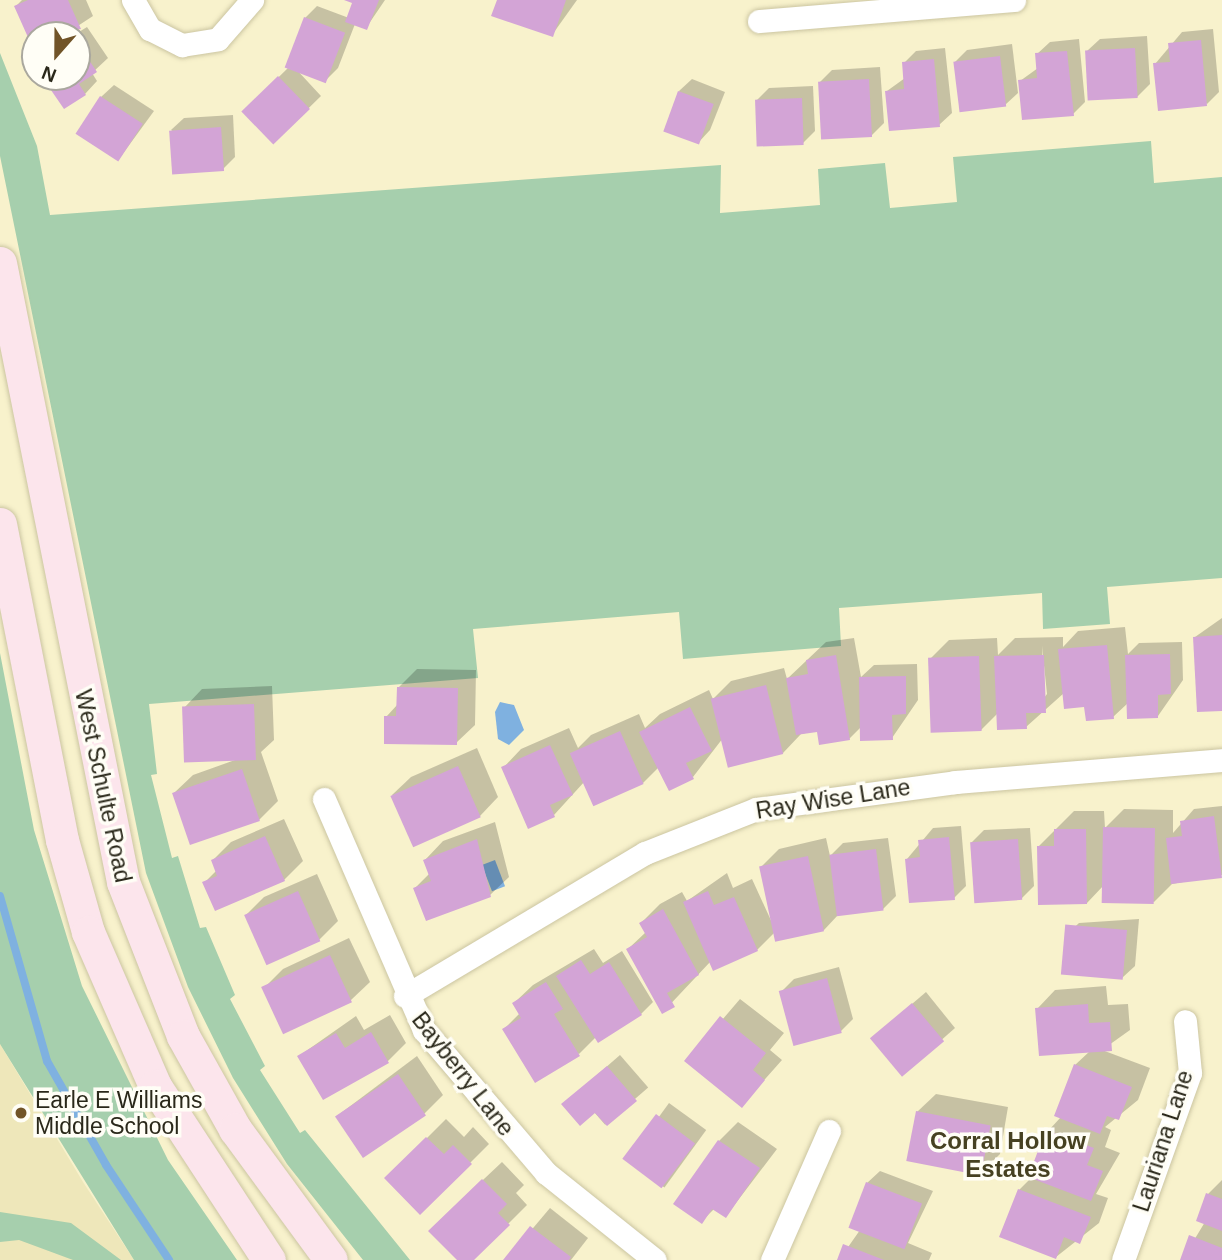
<!DOCTYPE html>
<style>
body{margin:0}
#map{position:relative;width:1222px;height:1260px;overflow:hidden;background:#f8f2cc;font-family:Helvetica,sans-serif}
div>[style]{position:absolute}
.built>*{inset:0;background:#eee7ba}
.green>*{inset:0;background:#a6cfad}
.water>*{inset:0;background:#7fb1e0;transform-origin:0 0}
.shadow>*{inset:0;background:#0003;transform-origin:0 0}
.stream>*{height:8px;margin:-4px;padding:0 4px;transform-origin:4px;border-radius:4px;background:#7fb1e0}
.building>*{inset:0;background:#d3a4d6;transform-origin:0 0}
.roads{filter:drop-shadow(0 0 2px #cbc5a1) drop-shadow(0 0 2px #cbc5a1)}
.street>*{height:23px;margin:-11.5px;padding:0 11.5px;transform-origin:11.5px;border-radius:11.5px;background:#fff}
.secondary>*{height:33px;margin:-16.5px;padding:0 16.5px;transform-origin:16.5px;border-radius:16.5px;background:#fce5ec}
.dots>*{width:19px;height:19px;translate:-50% -50%;box-sizing:border-box;border:4px solid #fffef6;border-radius:50%}
span{translate:-50% -50%;white-space:nowrap;text-align:center;line-height:1.15;-webkit-text-stroke:7px #fffef6;paint-order:stroke}
.street-label{font-size:23px;color:#2a281a}
.poi-label{font-size:23px;color:#2a281a}
.left{translate:0 -50%;text-align:left}
.neighbourhood-label{font-size:24px;color:#464121;font-weight:700}
.north{position:absolute;left:21px;top:21px;width:70px;height:70px;box-sizing:border-box;background:#fffef6;border:2px solid #aaa89e;border-radius:50%;rotate:201deg;font-size:19px;font-weight:700;line-height:28px;text-align:center;color:#2a281a}
.north::after{content:'';display:block;margin:auto;width:24px;height:32px;background:#715428;clip-path:polygon(50% 0,100% 100%,50% 72%,0 100%)}
</style>
<div id="map">
<div class="built">
<div style="clip-path:polygon(0 1044px,83px 1182px,134px 1260px,0 1260px)"></div>
</div>
<div class="green">
<div style="clip-path:polygon(0 53px,37px 146px,50px 215px,721px 165px,720px 213px,820px 205px,818px 169px,885px 163px,890px 208px,957px 202px,953px 157px,1151px 141px,1154px 183px,1222px 177px,1222px 578px,1107px 587px,1110px 624px,1043px 629px,1042px 593px,839px 608px,841px 646px,683px 659px,679px 612px,473px 629px,478px 678px,149px 704px,157px 774px,151px 775px,172px 858px,178px 856px,200px 928px,206px 927px,235px 995px,230px 999px,265px 1066px,260px 1070px,300px 1133px,305px 1130px,410px 1260px,363px 1260px,287px 1164px,233px 1078px,188px 987px,146px 873px,0 156px)"></div>
<div style="clip-path:polygon(0 653px,34px 830px,82px 986px,168px 1160px,237px 1260px,134px 1260px,0 1044px)"></div>
<div style="clip-path:polygon(0 1212px,71px 1223px,121px 1260px,73px 1260px,19px 1240px,0 1242px)"></div>
</div>
<div class="water">
<div style="clip-path:polygon(500px 702px,514px 705px,524px 730px,509px 745px,498px 739px,495px 712px)"></div>
<div style="left:495px;top:860px;width:28px;height:14px;rotate:69deg"></div>
</div>
<div class="shadow">
<div style="clip-path:polygon(22px 0,86px 0,93px 16px,64px 35px,35px 35px,35px 47px,16px 6px)"></div>
<div style="clip-path:polygon(349px 0,385px 0,366px 28px,355px 24px,338px 68px,325px 81px,296px 69px,321px 96px,274px 142px,244px 111px,289px 67px,305px 18px,317px 6px,349px 18px,355px 2px)"></div>
<div style="clip-path:polygon(499px 0,577px 0,552px 35px)"></div>
<div style="clip-path:polygon(87px 27px,108px 58px,92px 73px,97px 81px,85px 94px,44px 77px,77px 77px,74px 35px)"></div>
<div style="clip-path:polygon(1213px 29px,1219px 92px,1207px 104px,1155px 64px,1182px 32px)"></div>
<div style="clip-path:polygon(1147px 36px,1150px 84px,1137px 97px,1087px 51px,1100px 39px)"></div>
<div style="clip-path:polygon(1079px 39px,1085px 102px,1073px 114px,1020px 81px,1038px 68px,1037px 54px,1050px 42px)"></div>
<div style="clip-path:polygon(1012px 44px,1018px 93px,1005px 105px,955px 62px,967px 50px)"></div>
<div style="clip-path:polygon(945px 48px,952px 113px,939px 125px,887px 91px,905px 78px,904px 63px,916px 51px)"></div>
<div style="clip-path:polygon(880px 67px,884px 123px,871px 136px,820px 82px,832px 70px)"></div>
<div style="clip-path:polygon(692px 79px,725px 92px,710px 130px,698px 143px,679px 91px)"></div>
<div style="clip-path:polygon(114px 85px,154px 111px,119px 159px,101px 97px)"></div>
<div style="clip-path:polygon(813px 86px,815px 131px,803px 143px,757px 100px,769px 88px)"></div>
<div style="clip-path:polygon(233px 115px,235px 157px,223px 169px,171px 130px,184px 118px)"></div>
<div style="clip-path:polygon(1222px 618px,1222px 709px,1195px 637px)"></div>
<div style="clip-path:polygon(evenodd,1125px 627px,1128px 654px,1139px 643px,1182px 642px,1183px 680px,1158px 716px,1128px 703px,1113px 717px,1064px 693px,1026px 727px,998px 713px,981px 730px,930px 659px,949px 640px,997px 638px,998px 655px,1015px 638px,1063px 637px,1063px 647px,1078px 631px,1125px 627px,1042px 646px,1047px 694px,1044px 698px,1042px 646px)"></div>
<div style="clip-path:polygon(854px 638px,861px 677px,874px 665px,917px 664px,918px 700px,892px 738px,862px 726px,849px 739px,819px 730px,801px 734px,783px 753px,723px 738px,693px 777px,659px 767px,643px 783px,585px 781px,554px 815px,503px 768px,521px 749px,569px 728px,578px 748px,591px 735px,639px 714px,645px 728px,660px 714px,709px 690px,713px 699px,731px 681px,784px 668px,787px 679px,826px 642px)"></div>
<div style="clip-path:polygon(417px 669px,476px 670px,475px 725px,456px 743px,386px 717px,398px 704px,398px 688px)"></div>
<div style="clip-path:polygon(272px 686px,274px 740px,261px 752px,278px 801px,259px 820px,174px 793px,193px 775px,235px 760px,184px 708px,202px 689px)"></div>
<div style="clip-path:polygon(477px 748px,498px 797px,480px 816px,392px 795px,411px 777px)"></div>
<div style="clip-path:polygon(1222px 806px,1222px 875px,1172px 884px,1154px 902px,1104px 885px,1087px 903px,1038px 847px,1074px 811px,1104px 811px,1105px 828px,1124px 809px,1173px 810px,1173px 833px,1194px 809px)"></div>
<div style="clip-path:polygon(284px 819px,303px 861px,284px 880px,204px 883px,217px 870px,213px 860px,231px 842px)"></div>
<div style="clip-path:polygon(495px 822px,509px 877px,490px 895px,415px 888px,430px 873px,425px 860px,443px 841px)"></div>
<div style="clip-path:polygon(961px 826px,966px 886px,954px 898px,907px 859px,933px 828px)"></div>
<div style="clip-path:polygon(1030px 828px,1034px 886px,1021px 899px,971px 843px,984px 830px)"></div>
<div style="clip-path:polygon(826px 838px,830px 856px,843px 843px,888px 838px,896px 896px,883px 909px,839px 914px,824px 930px,777px 930px,757px 950px,714px 969px,711px 961px,663px 1012px,628px 949px,646px 932px,641px 923px,660px 904px,682px 892px,687px 901px,727px 873px,733px 888px,752px 879px,774px 927px,761px 867px,779px 849px)"></div>
<div style="clip-path:polygon(317px 874px,338px 921px,319px 940px,246px 915px,264px 897px)"></div>
<div style="clip-path:polygon(1139px 919px,1135px 966px,1122px 978px,1066px 935px,1079px 923px)"></div>
<div style="clip-path:polygon(349px 938px,370px 982px,351px 1000px,286px 1032px,264px 988px,283px 969px)"></div>
<div style="clip-path:polygon(594px 949px,603px 963px,622px 951px,653px 1002px,641px 1014px,596px 1037px,579px 1054px,504px 1029px,520px 1013px,514px 1003px,533px 985px)"></div>
<div style="clip-path:polygon(839px 967px,853px 1019px,841px 1031px,781px 992px,794px 979px)"></div>
<div style="clip-path:polygon(1106px 986px,1108px 1005px,1128px 1004px,1130px 1030px,1102px 1050px,1150px 1068px,1138px 1100px,1105px 1127px,1111px 1130px,1105px 1147px,1120px 1153px,1096px 1194px,1108px 1198px,1099px 1223px,1056px 1257px,1019px 1190px,1032px 1177px,1048px 1131px,1061px 1117px,1075px 1065px,1090px 1051px,1037px 1009px,1055px 990px)"></div>
<div style="clip-path:polygon(926px 992px,955px 1028px,903px 1074px,885px 1027px)"></div>
<div style="clip-path:polygon(740px 999px,784px 1033px,770px 1050px,782px 1060px,742px 1105px,687px 1061px)"></div>
<div style="clip-path:polygon(390px 1015px,406px 1043px,388px 1061px,299px 1056px,356px 1016px,364px 1030px)"></div>
<div style="left:620px;top:1055px;width:43px;height:57px;rotate:49deg"></div>
<div style="clip-path:polygon(417px 1056px,443px 1095px,424px 1114px,337px 1116px)"></div>
<div style="clip-path:polygon(936px 1094px,1008px 1107px,1000px 1154px,981px 1173px,917px 1112px)"></div>
<div style="left:669px;top:1103px;width:46px;height:71px;rotate:36deg"></div>
<div style="clip-path:polygon(446px 1119px,464px 1137px,473px 1127px,489px 1144px,420px 1213px,386px 1179px)"></div>
<div style="clip-path:polygon(738px 1122px,777px 1149px,726px 1216px,715px 1208px,702px 1221px,719px 1141px)"></div>
<div style="clip-path:polygon(502px 1162px,524px 1185px,516px 1193px,527px 1205px,472px 1260px,459px 1260px,449px 1212px)"></div>
<div style="clip-path:polygon(880px 1171px,933px 1191px,908px 1243px,932px 1253px,929px 1260px,839px 1260px,860px 1230px,867px 1183px)"></div>
<div style="clip-path:polygon(1222px 1180px,1222px 1260px,1182px 1260px,1205px 1222px,1208px 1194px)"></div>
<div style="clip-path:polygon(550px 1208px,588px 1238px,571px 1260px,506px 1260px)"></div>
</div>
<div class="stream">
<div style="left:0;top:896px;width:172px;rotate:74.1deg"></div>
<div style="left:47px;top:1061px;width:120px;rotate:60.4deg"></div>
<div style="left:106px;top:1165px;width:114px;rotate:56.4deg"></div>
</div>
<div class="building">
<div style="clip-path:polygon(28px 0,68px 0,81px 29px,35px 35px,35px 53px,14px 6px)"></div>
<div style="clip-path:polygon(344px 0,379px 0,367px 30px,345px 22px,352px 3px)"></div>
<div style="clip-path:polygon(497px 0,566px 0,553px 37px,491px 16px)"></div>
<div style="left:304px;top:17px;width:44px;height:54px;rotate:21deg"></div>
<div style="clip-path:polygon(1201px 40px,1207px 106px,1158px 111px,1153px 63px,1170px 62px,1168px 43px)"></div>
<div style="clip-path:polygon(77px 42px,97px 72px,79px 84px,86px 95px,64px 109px,42px 77px,77px 77px)"></div>
<div style="left:1135px;top:48px;width:50px;height:50px;rotate:87deg"></div>
<div style="clip-path:polygon(1067px 51px,1074px 116px,1022px 120px,1018px 80px,1037px 78px,1035px 53px)"></div>
<div style="left:1000px;top:56px;width:51px;height:47px;rotate:83deg"></div>
<div style="clip-path:polygon(934px 59px,940px 127px,889px 131px,885px 91px,904px 89px,902px 62px)"></div>
<div style="left:278px;top:76px;width:46px;height:51px;rotate:46deg"></div>
<div style="left:869px;top:79px;width:58px;height:51px;rotate:87deg"></div>
<div style="left:678px;top:91px;width:38px;height:43px;rotate:20deg"></div>
<div style="left:100px;top:96px;width:51px;height:45px;rotate:33deg"></div>
<div style="left:802px;top:98px;width:47px;height:47px;rotate:88deg"></div>
<div style="left:221px;top:127px;width:44px;height:52px;rotate:86deg"></div>
<div style="clip-path:polygon(1222px 635px,1222px 711px,1197px 712px,1193px 637px)"></div>
<div style="clip-path:polygon(1107px 645px,1114px 719px,1086px 721px,1084px 707px,1064px 709px,1058px 649px)"></div>
<div style="clip-path:polygon(1170px 654px,1171px 694px,1158px 695px,1158px 718px,1127px 719px,1125px 655px)"></div>
<div style="clip-path:polygon(836px 655px,850px 740px,819px 745px,817px 732px,796px 735px,786px 678px,808px 674px,806px 660px)"></div>
<div style="clip-path:polygon(1044px 655px,1046px 713px,1026px 713px,1027px 729px,997px 730px,994px 656px)"></div>
<div style="left:979px;top:656px;width:75px;height:51px;rotate:88deg"></div>
<div style="clip-path:polygon(906px 676px,906px 714px,892px 715px,893px 740px,860px 741px,859px 677px)"></div>
<div style="left:766px;top:685px;width:71px;height:57px;rotate:76deg"></div>
<div style="clip-path:polygon(397px 687px,458px 688px,457px 745px,384px 744px,384px 716px,396px 716px)"></div>
<div style="left:254px;top:704px;width:56px;height:72px;rotate:88deg"></div>
<div style="clip-path:polygon(690px 707px,712px 751px,686px 763px,694px 779px,669px 791px,639px 732px)"></div>
<div style="left:620px;top:731px;width:58px;height:55px;rotate:66deg"></div>
<div style="clip-path:polygon(550px 745px,573px 795px,550px 805px,555px 817px,528px 829px,501px 767px)"></div>
<div style="left:458px;top:766px;width:56px;height:74px;rotate:66deg"></div>
<div style="left:242px;top:769px;width:55px;height:74px;rotate:71deg"></div>
<div style="clip-path:polygon(1214px 816px,1222px 878px,1171px 884px,1166px 838px,1182px 836px,1180px 821px)"></div>
<div style="left:1103px;top:827px;width:52px;height:76px;rotate:1deg"></div>
<div style="clip-path:polygon(1054px 829px,1086px 829px,1087px 904px,1038px 905px,1037px 846px,1054px 846px)"></div>
<div style="clip-path:polygon(265px 836px,285px 881px,215px 911px,202px 882px,217px 876px,211px 860px)"></div>
<div style="clip-path:polygon(949px 837px,955px 900px,909px 903px,905px 859px,920px 857px,918px 840px)"></div>
<div style="clip-path:polygon(477px 839px,491px 897px,426px 921px,413px 888px,431px 881px,423px 860px)"></div>
<div style="left:1018px;top:839px;width:61px;height:48px;rotate:86deg"></div>
<div style="left:876px;top:849px;width:62px;height:47px;rotate:83deg"></div>
<div style="left:808px;top:856px;width:77px;height:50px;rotate:78deg"></div>
<div style="left:298px;top:891px;width:55px;height:59px;rotate:66deg"></div>
<div style="clip-path:polygon(708px 891px,714px 905px,734px 897px,758px 951px,713px 971px,683px 902px)"></div>
<div style="clip-path:polygon(663px 909px,699px 975px,667px 993px,675px 1007px,662px 1014px,626px 949px,647px 937px,639px 923px)"></div>
<div style="left:1127px;top:930px;width:50px;height:62px;rotate:95deg"></div>
<div style="left:330px;top:955px;width:52px;height:76px;rotate:65deg"></div>
<div style="clip-path:polygon(581px 960px,590px 974px,609px 962px,642px 1015px,598px 1043px,556px 976px)"></div>
<div style="left:827px;top:978px;width:57px;height:50px;rotate:75deg"></div>
<div style="clip-path:polygon(546px 982px,563px 1009px,554px 1014px,580px 1056px,535px 1083px,502px 1029px,521px 1018px,512px 1003px)"></div>
<div style="left:912px;top:1003px;width:50px;height:55px;rotate:50deg"></div>
<div style="clip-path:polygon(1088px 1004px,1089px 1023px,1110px 1022px,1112px 1051px,1039px 1056px,1035px 1008px)"></div>
<div style="clip-path:polygon(720px 1016px,766px 1053px,753px 1070px,765px 1080px,742px 1108px,684px 1061px)"></div>
<div style="clip-path:polygon(371px 1032px,389px 1063px,323px 1100px,297px 1056px,336px 1033px,345px 1048px)"></div>
<div style="clip-path:polygon(1074px 1064px,1132px 1087px,1119px 1120px,1107px 1116px,1100px 1134px,1054px 1116px)"></div>
<div style="clip-path:polygon(607px 1066px,637px 1101px,607px 1126px,595px 1113px,580px 1126px,561px 1104px)"></div>
<div style="left:398px;top:1074px;width:50px;height:76px;rotate:56deg"></div>
<div style="left:916px;top:1111px;width:76px;height:51px;rotate:11deg"></div>
<div style="left:656px;top:1114px;width:49px;height:56px;rotate:37deg"></div>
<div style="clip-path:polygon(1046px 1130px,1094px 1148px,1087px 1165px,1103px 1171px,1091px 1201px,1028px 1177px)"></div>
<div style="clip-path:polygon(426px 1137px,444px 1154px,453px 1145px,472px 1164px,420px 1215px,384px 1178px)"></div>
<div style="clip-path:polygon(718px 1140px,760px 1168px,726px 1218px,712px 1209px,702px 1224px,673px 1204px)"></div>
<div style="clip-path:polygon(482px 1179px,507px 1204px,498px 1213px,510px 1225px,474px 1260px,457px 1260px,428px 1231px)"></div>
<div style="left:866px;top:1182px;width:60px;height:49px;rotate:21deg"></div>
<div style="clip-path:polygon(1018px 1189px,1091px 1217px,1080px 1244px,1064px 1237px,1056px 1259px,999px 1237px)"></div>
<div style="clip-path:polygon(1206px 1193px,1222px 1199px,1222px 1231px,1196px 1221px)"></div>
<div style="clip-path:polygon(530px 1226px,571px 1257px,569px 1260px,503px 1260px)"></div>
<div style="clip-path:polygon(1189px 1235px,1222px 1248px,1222px 1260px,1180px 1260px)"></div>
<div style="clip-path:polygon(843px 1244px,884px 1260px,837px 1260px)"></div>
</div>
<div class="roads">
<div class="street">
<div style="left:133px;top:0;width:34px;rotate:60deg"></div>
<div style="left:150px;top:29px;width:36px;rotate:27deg"></div>
<div style="left:182px;top:45px;width:36px;rotate:-9deg"></div>
<div style="left:218px;top:39px;width:52px;rotate:-48.9deg"></div>
<div style="left:759px;top:21px;width:256px;rotate:-4.7deg"></div>
<div style="left:324px;top:799px;width:252px;rotate:66.6deg"></div>
<div style="left:424px;top:1030px;width:188px;rotate:49.5deg"></div>
<div style="left:546px;top:1173px;width:139px;rotate:38.6deg"></div>
<div style="left:405px;top:996px;width:279px;rotate:-30.8deg"></div>
<div style="left:645px;top:853px;width:119px;rotate:-21.6deg"></div>
<div style="left:756px;top:809px;width:201px;rotate:-7.7deg"></div>
<div style="left:955px;top:782px;width:268px;rotate:-4.7deg"></div>
<div style="left:772px;top:1260px;width:141px;rotate:-66.2deg"></div>
<div style="left:1123px;top:1260px;width:199px;rotate:-70.3deg"></div>
<div style="left:1190px;top:1073px;width:52px;rotate:-95.5deg"></div>
</div>
<div class="secondary">
<div style="left:0;top:263px;width:631px;rotate:78.76deg"></div>
<div style="left:123px;top:882px;width:165px;rotate:68.7deg"></div>
<div style="left:183px;top:1036px;width:107px;rotate:60.8deg"></div>
<div style="left:235px;top:1129px;width:162px;rotate:53.8deg"></div>
<div style="left:0;top:524px;width:322px;rotate:78.9deg"></div>
<div style="left:62px;top:840px;width:96px;rotate:74.2deg"></div>
<div style="left:88px;top:932px;width:168px;rotate:66.5deg"></div>
<div style="left:155px;top:1086px;width:208px;rotate:56.8deg"></div>
</div>
</div>
<div class="dots">
<div style="left:21px;top:1113px;background:#715428"></div>
</div>
<div class="street-label">
<span style="left:103px;top:786px;rotate:78deg">West Schulte Road</span>
<span style="left:833px;top:799px;rotate:-9deg">Ray Wise Lane</span>
<span style="left:463px;top:1074px;rotate:52deg">Bayberry Lane</span>
<span style="left:1163px;top:1141px;rotate:-72deg">Lauriana Lane</span>
</div>
<div class="poi-label">
<span class="left" style="left:35px;top:1113px">Earle E Williams<br>Middle School</span>
</div>
<div class="neighbourhood-label">
<span style="left:1008px;top:1155px">Corral Hollow<br>Estates</span>
</div>
<div class="north">N</div>
</div>
